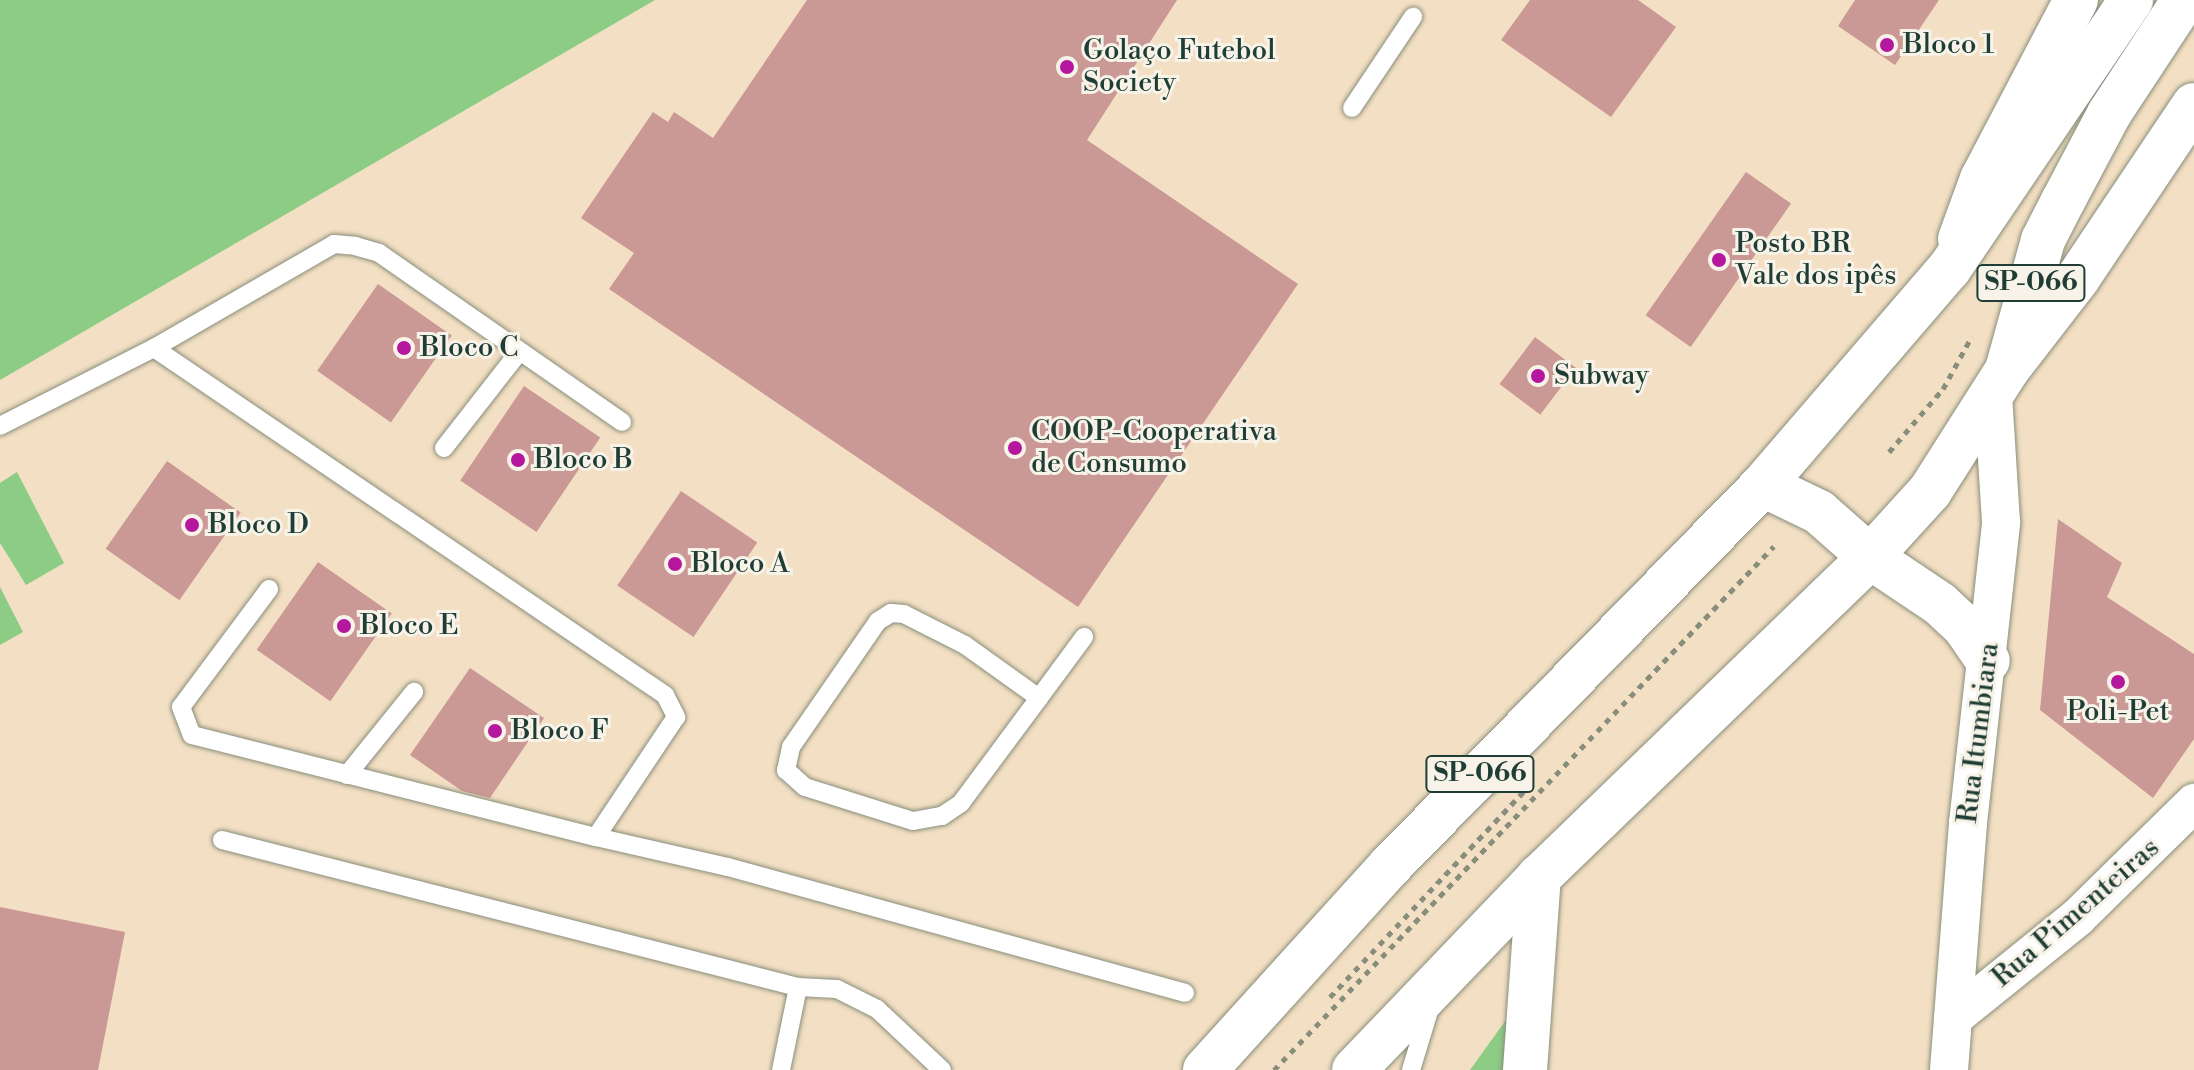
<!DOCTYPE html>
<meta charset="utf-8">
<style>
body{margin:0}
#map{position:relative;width:2194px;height:1070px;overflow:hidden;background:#f3dfc3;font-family:"Libre Bodoni",serif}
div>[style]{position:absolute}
.green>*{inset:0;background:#8ccc84}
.building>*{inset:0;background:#cb9995;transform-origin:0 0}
.path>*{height:5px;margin-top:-2.5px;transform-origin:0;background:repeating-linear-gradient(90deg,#898e7c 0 6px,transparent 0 12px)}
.roads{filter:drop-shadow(0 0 2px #898e7c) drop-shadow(0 0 2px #898e7c)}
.service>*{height:18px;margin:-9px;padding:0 9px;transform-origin:9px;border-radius:9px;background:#fff}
.minor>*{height:38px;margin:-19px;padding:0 19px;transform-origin:19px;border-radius:19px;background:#fff}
.tertiary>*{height:44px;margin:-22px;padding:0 22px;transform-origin:22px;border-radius:22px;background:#fff}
.secondary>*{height:44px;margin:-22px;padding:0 22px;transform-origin:22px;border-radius:22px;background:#fff}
.primary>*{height:44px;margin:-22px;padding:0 22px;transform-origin:22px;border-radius:22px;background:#fff}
.dots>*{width:22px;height:22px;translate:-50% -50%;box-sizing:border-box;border:4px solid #f7f3e8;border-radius:50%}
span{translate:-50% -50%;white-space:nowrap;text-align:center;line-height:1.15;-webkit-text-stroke:6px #f7f3e8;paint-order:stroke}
.shield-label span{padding:2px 6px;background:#f7f3e8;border:2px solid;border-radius:6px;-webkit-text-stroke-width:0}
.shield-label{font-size:26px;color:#1f3d34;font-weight:700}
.poi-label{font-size:28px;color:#1f3d34}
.left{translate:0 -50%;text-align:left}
.street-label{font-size:28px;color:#1f3d34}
</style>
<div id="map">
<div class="green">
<div style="clip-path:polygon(0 0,655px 0,0 380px)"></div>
<div style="clip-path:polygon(17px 472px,64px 563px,26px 585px,0 543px,0 483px)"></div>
<div style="clip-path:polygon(0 587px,23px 632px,0 645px)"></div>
<div style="clip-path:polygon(1516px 1006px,1513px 1070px,1470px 1070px)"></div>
</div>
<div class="building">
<div style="clip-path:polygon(807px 0,1177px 0,1087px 140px,1298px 284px,1078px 607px,609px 289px,634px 253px,581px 218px,653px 112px,668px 122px,674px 112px,713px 138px)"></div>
<div style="clip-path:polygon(1530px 0,1638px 0,1676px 27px,1611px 117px,1501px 40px)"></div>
<div style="clip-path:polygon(1855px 0,1939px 0,1895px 65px,1838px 26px)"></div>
<div style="left:1746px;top:172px;width:55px;height:175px;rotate:35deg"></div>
<div style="left:378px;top:284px;width:90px;height:106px;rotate:35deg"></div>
<div style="left:1535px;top:337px;width:51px;height:59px;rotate:37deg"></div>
<div style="left:524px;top:386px;width:92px;height:114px;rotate:34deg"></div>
<div style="left:167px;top:461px;width:90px;height:107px;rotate:35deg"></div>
<div style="left:681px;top:491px;width:92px;height:114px;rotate:34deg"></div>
<div style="clip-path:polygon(2058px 519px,2122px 563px,2107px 597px,2194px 654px,2194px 739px,2153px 798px,2040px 710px)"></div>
<div style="left:318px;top:562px;width:90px;height:107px;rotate:35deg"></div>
<div style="clip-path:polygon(470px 668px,544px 718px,490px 798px,462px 791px,410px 755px)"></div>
<div style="clip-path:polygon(0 907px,125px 932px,98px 1070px,0 1070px)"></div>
</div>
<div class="path">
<div style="left:1889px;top:452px;width:83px;rotate:-49.4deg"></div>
<div style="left:1943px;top:389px;width:60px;rotate:-61.3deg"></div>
<div style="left:1330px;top:997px;width:294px;rotate:-46.7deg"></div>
<div style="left:1274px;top:1070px;width:724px;rotate:-46.34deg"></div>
</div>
<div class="roads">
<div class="service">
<div style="left:1352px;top:108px;width:110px;rotate:-56.2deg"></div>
<div style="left:154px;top:348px;width:208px;rotate:-30deg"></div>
<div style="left:334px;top:244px;width:21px;rotate:5deg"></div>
<div style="left:355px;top:246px;width:25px;rotate:16deg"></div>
<div style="left:379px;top:253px;width:296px;rotate:34.8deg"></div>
<div style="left:0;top:426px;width:173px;rotate:-26.9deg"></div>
<div style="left:154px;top:348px;width:618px;rotate:34.18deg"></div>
<div style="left:665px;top:695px;width:25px;rotate:63deg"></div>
<div style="left:676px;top:717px;width:144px;rotate:123.7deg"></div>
<div style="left:596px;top:837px;width:135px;rotate:12.8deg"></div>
<div style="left:728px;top:867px;width:474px;rotate:15.4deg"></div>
<div style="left:444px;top:448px;width:122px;rotate:-52deg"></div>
<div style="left:269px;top:589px;width:147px;rotate:126.7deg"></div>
<div style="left:181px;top:707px;width:30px;rotate:69deg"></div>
<div style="left:192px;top:735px;width:417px;rotate:14.2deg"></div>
<div style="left:1039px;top:698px;width:91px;rotate:-144.4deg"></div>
<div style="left:965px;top:645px;width:68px;rotate:-153.1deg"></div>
<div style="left:904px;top:614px;width:13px;rotate:-176deg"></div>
<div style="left:891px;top:613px;width:15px;rotate:148deg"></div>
<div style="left:878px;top:621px;width:153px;rotate:124.6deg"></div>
<div style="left:791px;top:747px;width:24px;rotate:102deg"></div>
<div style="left:786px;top:770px;width:25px;rotate:42deg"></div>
<div style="left:805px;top:787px;width:113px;rotate:17.5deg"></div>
<div style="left:913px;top:821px;width:29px;rotate:-10deg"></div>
<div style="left:942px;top:816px;width:23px;rotate:-34deg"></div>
<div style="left:961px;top:803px;width:131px;rotate:-53.4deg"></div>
<div style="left:1039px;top:698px;width:76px;rotate:-53.6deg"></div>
<div style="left:347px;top:775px;width:107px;rotate:-51.1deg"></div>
<div style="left:222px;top:840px;width:594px;rotate:14.32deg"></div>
<div style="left:798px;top:987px;width:39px;rotate:3deg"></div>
<div style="left:837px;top:989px;width:45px;rotate:26.6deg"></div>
<div style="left:877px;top:1009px;width:89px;rotate:43.2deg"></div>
<div style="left:781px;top:1070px;width:85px;rotate:-78.4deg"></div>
<div style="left:1411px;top:1070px;width:65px;rotate:-73deg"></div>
</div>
<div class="minor">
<div style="left:1953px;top:1018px;width:161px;rotate:-38.9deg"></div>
<div style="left:2078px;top:917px;width:163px;rotate:-44.5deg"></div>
<div style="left:1949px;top:1070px;width:248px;rotate:-85.6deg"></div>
<div style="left:1968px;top:823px;width:303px;rotate:-83.7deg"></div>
<div style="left:2001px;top:522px;width:126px;rotate:-93.6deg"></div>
</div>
<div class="tertiary">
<div style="left:1525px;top:1070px;width:194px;rotate:-85.9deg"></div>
</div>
<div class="secondary">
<div style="left:1960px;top:239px;width:64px;rotate:-69.9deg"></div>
<div style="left:1982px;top:179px;width:202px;rotate:-62.3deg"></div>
<div style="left:2007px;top:370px;width:116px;rotate:-52.3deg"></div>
<div style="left:2078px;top:278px;width:208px;rotate:-56.2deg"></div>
</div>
<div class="primary">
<div style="left:1763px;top:485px;width:62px;rotate:25.7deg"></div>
<div style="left:1819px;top:512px;width:68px;rotate:41.4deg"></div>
<div style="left:1870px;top:557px;width:84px;rotate:33.9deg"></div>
<div style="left:1940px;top:604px;width:33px;rotate:43deg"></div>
<div style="left:1964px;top:626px;width:42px;rotate:55.6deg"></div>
<div style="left:1205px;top:1070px;width:275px;rotate:-47.8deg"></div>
<div style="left:1390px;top:866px;width:533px;rotate:-45.61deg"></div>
<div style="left:1763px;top:485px;width:285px;rotate:-49.3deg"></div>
<div style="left:1949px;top:269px;width:325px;rotate:-55.9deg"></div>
<div style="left:1354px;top:1070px;width:267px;rotate:-46.2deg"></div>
<div style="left:1539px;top:877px;width:460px;rotate:-44deg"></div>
<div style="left:1870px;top:557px;width:89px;rotate:-47.7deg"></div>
<div style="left:1930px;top:491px;width:143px;rotate:-57.5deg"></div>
<div style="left:2007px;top:370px;width:135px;rotate:-74.5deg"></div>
<div style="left:2043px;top:240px;width:44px;rotate:-62.9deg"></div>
<div style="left:2063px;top:201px;width:98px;rotate:-62.1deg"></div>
<div style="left:2109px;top:114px;width:136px;rotate:-56.7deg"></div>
</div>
</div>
<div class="dots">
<div style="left:1887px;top:45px;background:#b5179e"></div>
<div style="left:1067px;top:67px;background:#b5179e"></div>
<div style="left:1719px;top:260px;background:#b5179e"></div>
<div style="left:404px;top:348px;background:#b5179e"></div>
<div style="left:1538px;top:376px;background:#b5179e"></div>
<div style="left:1015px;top:448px;background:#b5179e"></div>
<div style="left:518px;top:460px;background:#b5179e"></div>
<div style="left:192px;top:525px;background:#b5179e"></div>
<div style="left:675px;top:564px;background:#b5179e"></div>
<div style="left:344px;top:626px;background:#b5179e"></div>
<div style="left:2118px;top:682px;background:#b5179e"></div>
<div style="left:495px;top:731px;background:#b5179e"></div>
</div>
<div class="shield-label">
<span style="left:2031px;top:283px">SP-066</span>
<span style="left:1480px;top:774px">SP-066</span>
</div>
<div class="poi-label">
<span class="left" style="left:1903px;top:45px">Bloco 1</span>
<span class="left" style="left:1083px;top:67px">Golaço Futebol<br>Society</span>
<span class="left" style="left:1735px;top:260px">Posto BR<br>Vale dos ipês</span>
<span class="left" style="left:420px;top:348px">Bloco C</span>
<span class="left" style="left:1554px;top:376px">Subway</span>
<span class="left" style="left:1031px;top:448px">COOP-Cooperativa<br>de Consumo</span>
<span class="left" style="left:534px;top:460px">Bloco B</span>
<span class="left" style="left:208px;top:525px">Bloco D</span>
<span class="left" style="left:691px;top:564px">Bloco A</span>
<span class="left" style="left:360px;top:626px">Bloco E</span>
<span style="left:2118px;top:712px">Poli-Pet</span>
<span class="left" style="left:511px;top:731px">Bloco F</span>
</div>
<div class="street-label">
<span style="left:1979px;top:733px;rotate:-83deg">Rua Itumbiara</span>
<span style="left:2076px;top:913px;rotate:-41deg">Rua Pimenteiras</span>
</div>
</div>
